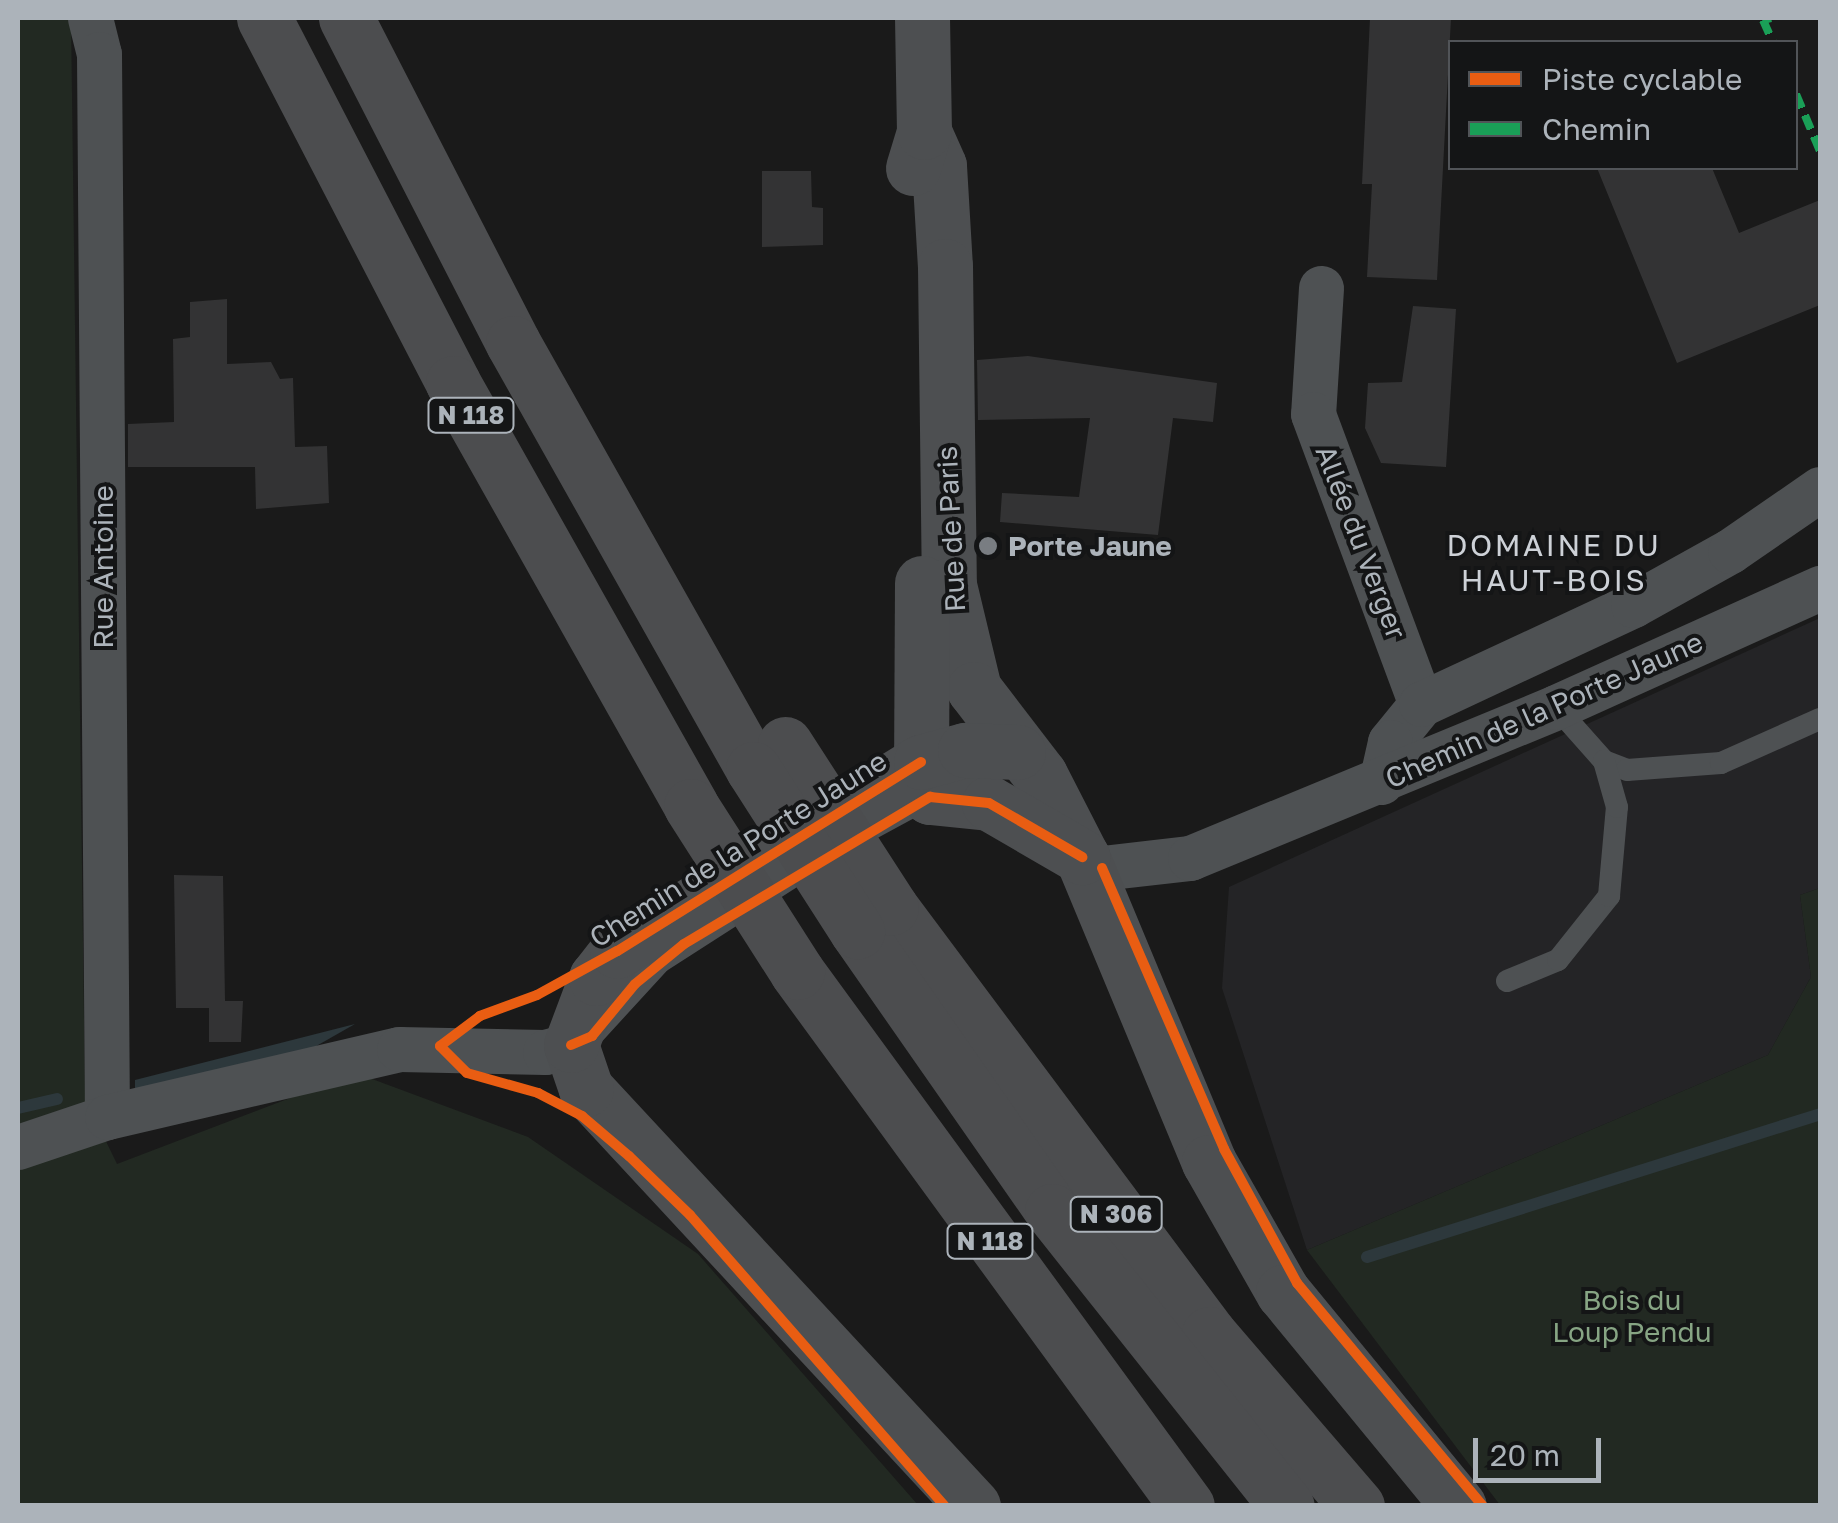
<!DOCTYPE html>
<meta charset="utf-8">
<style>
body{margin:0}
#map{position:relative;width:1838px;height:1523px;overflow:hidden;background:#1a1a1a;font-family:"Golos Text",sans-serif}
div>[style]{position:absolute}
.built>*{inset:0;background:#242426}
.green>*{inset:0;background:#222922}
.water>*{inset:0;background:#2d383c}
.stream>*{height:12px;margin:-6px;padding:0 6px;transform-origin:6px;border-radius:6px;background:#2d383c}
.building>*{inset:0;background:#333334}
.lane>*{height:22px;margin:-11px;padding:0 11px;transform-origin:11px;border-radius:11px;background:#4e5153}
.street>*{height:45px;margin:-22.5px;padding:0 22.5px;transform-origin:22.5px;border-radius:22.5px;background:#4e5153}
.secondary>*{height:55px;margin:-27.5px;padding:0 27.5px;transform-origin:27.5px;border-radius:27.5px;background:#4d4f51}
.highway>*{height:55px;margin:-27.5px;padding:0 27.5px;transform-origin:27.5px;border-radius:27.5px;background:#4c4d4f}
.highway-bridge>*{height:55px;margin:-27.5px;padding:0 27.5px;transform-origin:27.5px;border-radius:27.5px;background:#4c4d4f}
.quiet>*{height:8px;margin-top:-4px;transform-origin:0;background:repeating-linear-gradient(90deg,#1a9f57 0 15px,transparent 0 23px)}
.cycleway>*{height:10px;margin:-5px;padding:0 5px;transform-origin:5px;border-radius:5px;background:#e95d12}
.dots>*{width:28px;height:28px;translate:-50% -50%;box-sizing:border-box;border:5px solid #141516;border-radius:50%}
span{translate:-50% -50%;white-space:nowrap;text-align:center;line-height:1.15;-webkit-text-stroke:8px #141516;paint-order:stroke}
.shield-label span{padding:2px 8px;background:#141516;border:2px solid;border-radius:8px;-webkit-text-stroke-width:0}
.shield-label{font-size:25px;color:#acb3ba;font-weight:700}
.street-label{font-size:28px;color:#acb3ba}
.poi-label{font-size:28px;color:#acb3ba;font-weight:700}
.left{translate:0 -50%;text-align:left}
.park-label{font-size:28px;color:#87a584}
.neighbourhood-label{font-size:30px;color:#cdd1d7;letter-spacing:2.5px}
.frame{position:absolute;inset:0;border:20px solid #acb3ba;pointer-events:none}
.legend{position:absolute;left:1448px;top:40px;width:350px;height:130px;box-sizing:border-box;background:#141516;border:2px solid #515458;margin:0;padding:12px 18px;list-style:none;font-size:30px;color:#acb3ba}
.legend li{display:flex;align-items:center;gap:20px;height:50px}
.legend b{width:50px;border:2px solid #515458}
.scale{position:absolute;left:1473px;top:1438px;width:128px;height:45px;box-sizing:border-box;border:5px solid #acb3ba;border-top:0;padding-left:12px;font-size:30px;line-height:35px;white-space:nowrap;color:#acb3ba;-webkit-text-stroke:8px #141516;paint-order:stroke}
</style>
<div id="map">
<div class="built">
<div style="clip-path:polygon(1820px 618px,1820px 888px,1800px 895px,1811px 977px,1768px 1055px,1307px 1250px,1222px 988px,1229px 887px)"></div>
</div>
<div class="green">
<div style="clip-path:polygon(18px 18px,71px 18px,85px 1098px,117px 1164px,356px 1073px,528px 1137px,698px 1254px,918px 1505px,18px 1505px)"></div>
<div style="clip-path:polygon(1820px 888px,1820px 1505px,1500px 1505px,1307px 1250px,1768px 1055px,1811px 977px,1800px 895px)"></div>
</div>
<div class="water">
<div style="clip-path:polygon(355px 1024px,304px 1053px,135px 1097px,135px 1080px)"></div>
</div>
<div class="stream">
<div style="left:18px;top:1108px;width:40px;rotate:-13deg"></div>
<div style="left:1367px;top:1257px;width:475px;rotate:-17.5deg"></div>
</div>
<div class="building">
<div style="clip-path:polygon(1370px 18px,1451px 18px,1437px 280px,1367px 277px,1372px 184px,1362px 184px)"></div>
<div style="clip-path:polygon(1597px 168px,1712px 168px,1739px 233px,1820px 200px,1820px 305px,1677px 363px)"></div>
<div style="clip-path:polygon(762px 171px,811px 171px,812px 207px,823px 208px,823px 245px,762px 247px)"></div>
<div style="clip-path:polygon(227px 299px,227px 364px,271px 362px,280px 379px,293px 378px,295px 447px,327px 446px,329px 503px,256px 509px,255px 467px,128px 467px,128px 424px,174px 422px,173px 339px,190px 337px,190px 302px)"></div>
<div style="clip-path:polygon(1413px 306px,1456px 309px,1446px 467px,1381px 463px,1365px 428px,1368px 383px,1402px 382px)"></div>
<div style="clip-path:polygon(1028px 356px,1217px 383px,1213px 422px,1173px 418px,1158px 535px,1000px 522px,1002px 493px,1079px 497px,1090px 418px,978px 420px,977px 360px)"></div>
<div style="clip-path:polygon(174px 875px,223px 876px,225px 1001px,243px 1001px,241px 1042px,209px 1042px,209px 1008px,176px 1008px)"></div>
</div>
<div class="lane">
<div style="left:1556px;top:707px;width:72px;rotate:48.4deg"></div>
<div style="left:1604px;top:761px;width:25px;rotate:21deg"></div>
<div style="left:1627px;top:770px;width:94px;rotate:-4.3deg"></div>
<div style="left:1721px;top:763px;width:108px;rotate:-24deg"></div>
<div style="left:845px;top:843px;width:97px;rotate:-28.4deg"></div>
<div style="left:1507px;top:981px;width:55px;rotate:-22.4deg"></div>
<div style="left:1558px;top:960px;width:82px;rotate:-51.4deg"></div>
<div style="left:1609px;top:896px;width:89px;rotate:-84.9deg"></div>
<div style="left:1617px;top:807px;width:48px;rotate:-105.8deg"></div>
<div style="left:593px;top:1035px;width:99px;rotate:-47.5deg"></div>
<div style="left:660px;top:962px;width:183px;rotate:-32.7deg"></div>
</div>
<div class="street">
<div style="left:90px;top:18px;width:37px;rotate:76deg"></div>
<div style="left:99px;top:54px;width:1063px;rotate:89.57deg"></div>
<div style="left:1321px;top:288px;width:126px;rotate:93.6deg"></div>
<div style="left:1313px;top:414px;width:309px;rotate:69.6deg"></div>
<div style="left:1421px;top:704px;width:49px;rotate:129.2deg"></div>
<div style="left:1390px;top:742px;width:41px;rotate:102.7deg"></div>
<div style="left:1421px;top:704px;width:234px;rotate:-25deg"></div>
<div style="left:1633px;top:605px;width:111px;rotate:-29.1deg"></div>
<div style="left:1730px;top:551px;width:109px;rotate:-34.6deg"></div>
<div style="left:1082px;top:857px;width:23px;rotate:29deg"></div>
<div style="left:1102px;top:868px;width:89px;rotate:-6.5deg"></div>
<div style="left:1190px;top:858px;width:396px;rotate:-22.4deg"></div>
<div style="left:1556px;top:707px;width:290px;rotate:-24.3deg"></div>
<div style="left:18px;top:1147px;width:94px;rotate:-18.6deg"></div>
<div style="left:107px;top:1117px;width:300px;rotate:-13.1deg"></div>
<div style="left:399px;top:1049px;width:146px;rotate:1.2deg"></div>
<div style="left:545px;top:1052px;width:27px;rotate:-15deg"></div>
</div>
<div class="secondary">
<div style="left:924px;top:132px;width:37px;rotate:66deg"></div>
<div style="left:939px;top:166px;width:100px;rotate:86.6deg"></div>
<div style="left:945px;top:266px;width:319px;rotate:89.3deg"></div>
<div style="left:949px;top:585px;width:107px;rotate:76.5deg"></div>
<div style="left:974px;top:689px;width:108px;rotate:52.5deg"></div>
<div style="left:1040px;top:775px;width:92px;rotate:62.9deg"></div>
<div style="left:1082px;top:857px;width:330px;rotate:67.4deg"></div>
<div style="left:1209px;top:1162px;width:150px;rotate:60.4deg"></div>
<div style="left:1283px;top:1292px;width:277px;rotate:50.6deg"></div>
<div style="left:913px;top:168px;width:38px;rotate:-73deg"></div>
<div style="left:924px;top:132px;width:114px;rotate:-91deg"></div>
<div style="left:922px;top:583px;width:179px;rotate:90.3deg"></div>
<div style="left:921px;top:762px;width:36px;rotate:76deg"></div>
<div style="left:930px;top:797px;width:59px;rotate:5.8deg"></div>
<div style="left:989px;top:803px;width:108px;rotate:30.1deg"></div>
<div style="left:973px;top:1506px;width:569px;rotate:-132.86deg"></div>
<div style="left:586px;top:1089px;width:46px;rotate:-108.8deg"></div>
<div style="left:571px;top:1045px;width:72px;rotate:-69.5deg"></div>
<div style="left:596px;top:978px;width:34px;rotate:-52deg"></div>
<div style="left:617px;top:951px;width:358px;rotate:-31.9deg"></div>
<div style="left:921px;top:762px;width:46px;rotate:-15.3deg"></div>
<div style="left:965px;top:750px;width:53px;rotate:2.2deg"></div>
</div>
<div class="highway">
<div style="left:264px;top:18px;width:411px;rotate:62.6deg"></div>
<div style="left:453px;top:383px;width:485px;rotate:60.6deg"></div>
<div style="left:346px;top:18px;width:365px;rotate:62.8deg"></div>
<div style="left:513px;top:343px;width:489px;rotate:60.6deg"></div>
<div style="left:891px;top:908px;width:532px;rotate:53.26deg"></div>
<div style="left:1209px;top:1334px;width:227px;rotate:49.3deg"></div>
<div style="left:857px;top:931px;width:341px;rotate:55.1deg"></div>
<div style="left:1052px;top:1211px;width:377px;rotate:51.5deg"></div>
<div style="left:797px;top:972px;width:661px;rotate:53.86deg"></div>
</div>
<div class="highway-bridge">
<div style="left:785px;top:744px;width:195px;rotate:57.1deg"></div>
<div style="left:753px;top:769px;width:193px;rotate:57.3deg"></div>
<div style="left:691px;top:806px;width:197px;rotate:57.4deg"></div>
</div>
<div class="quiet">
<div style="left:1771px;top:18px;width:8px;rotate:166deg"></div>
<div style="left:1763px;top:20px;width:24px;rotate:66deg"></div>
<div style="left:1796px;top:94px;width:62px;rotate:67.2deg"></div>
</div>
<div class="cycleway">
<div style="left:921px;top:762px;width:358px;rotate:148.1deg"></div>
<div style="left:617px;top:951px;width:91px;rotate:151.2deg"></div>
<div style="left:537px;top:995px;width:61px;rotate:159.8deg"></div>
<div style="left:480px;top:1016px;width:50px;rotate:143.1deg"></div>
<div style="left:440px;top:1046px;width:38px;rotate:45deg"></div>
<div style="left:467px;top:1073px;width:74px;rotate:15.7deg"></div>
<div style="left:538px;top:1093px;width:50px;rotate:27.6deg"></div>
<div style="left:582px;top:1116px;width:62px;rotate:40.4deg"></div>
<div style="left:629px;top:1156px;width:85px;rotate:44deg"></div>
<div style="left:690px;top:1215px;width:387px;rotate:48.8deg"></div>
<div style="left:1102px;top:868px;width:306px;rotate:66.5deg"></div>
<div style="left:1224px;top:1149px;width:153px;rotate:61.4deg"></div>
<div style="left:1297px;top:1283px;width:290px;rotate:50.2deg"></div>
<div style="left:571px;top:1045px;width:23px;rotate:-23deg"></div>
<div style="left:592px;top:1036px;width:67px;rotate:-50.4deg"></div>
<div style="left:635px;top:984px;width:63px;rotate:-39.2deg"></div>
<div style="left:684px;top:944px;width:287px;rotate:-30.9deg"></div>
<div style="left:930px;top:797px;width:59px;rotate:5.8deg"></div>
<div style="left:989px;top:803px;width:108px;rotate:30.1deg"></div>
</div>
<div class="dots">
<div style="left:988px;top:546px;background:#797d82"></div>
</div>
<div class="shield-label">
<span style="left:471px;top:415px">N 118</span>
<span style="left:1116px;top:1214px">N 306</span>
<span style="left:990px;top:1241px">N 118</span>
</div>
<div class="street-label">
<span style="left:951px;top:529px;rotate:-93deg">Rue de Paris</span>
<span style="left:1361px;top:542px;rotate:69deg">Allée du Verger</span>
<span style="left:103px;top:567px;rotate:-90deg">Rue Antoine</span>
<span style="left:1544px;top:710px;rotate:-24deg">Chemin de la Porte Jaune</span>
<span style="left:738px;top:849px;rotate:-32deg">Chemin de la Porte Jaune</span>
</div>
<div class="poi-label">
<span class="left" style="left:1008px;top:546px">Porte Jaune</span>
</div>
<div class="park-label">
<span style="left:1632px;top:1316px">Bois du<br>Loup Pendu</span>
</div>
<div class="neighbourhood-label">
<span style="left:1554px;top:562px">DOMAINE DU<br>HAUT-BOIS</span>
</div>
<div class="frame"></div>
<ul class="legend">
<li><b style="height:12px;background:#e95d12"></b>Piste cyclable</li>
<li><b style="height:12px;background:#1a9f57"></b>Chemin</li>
</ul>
<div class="scale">20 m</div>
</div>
